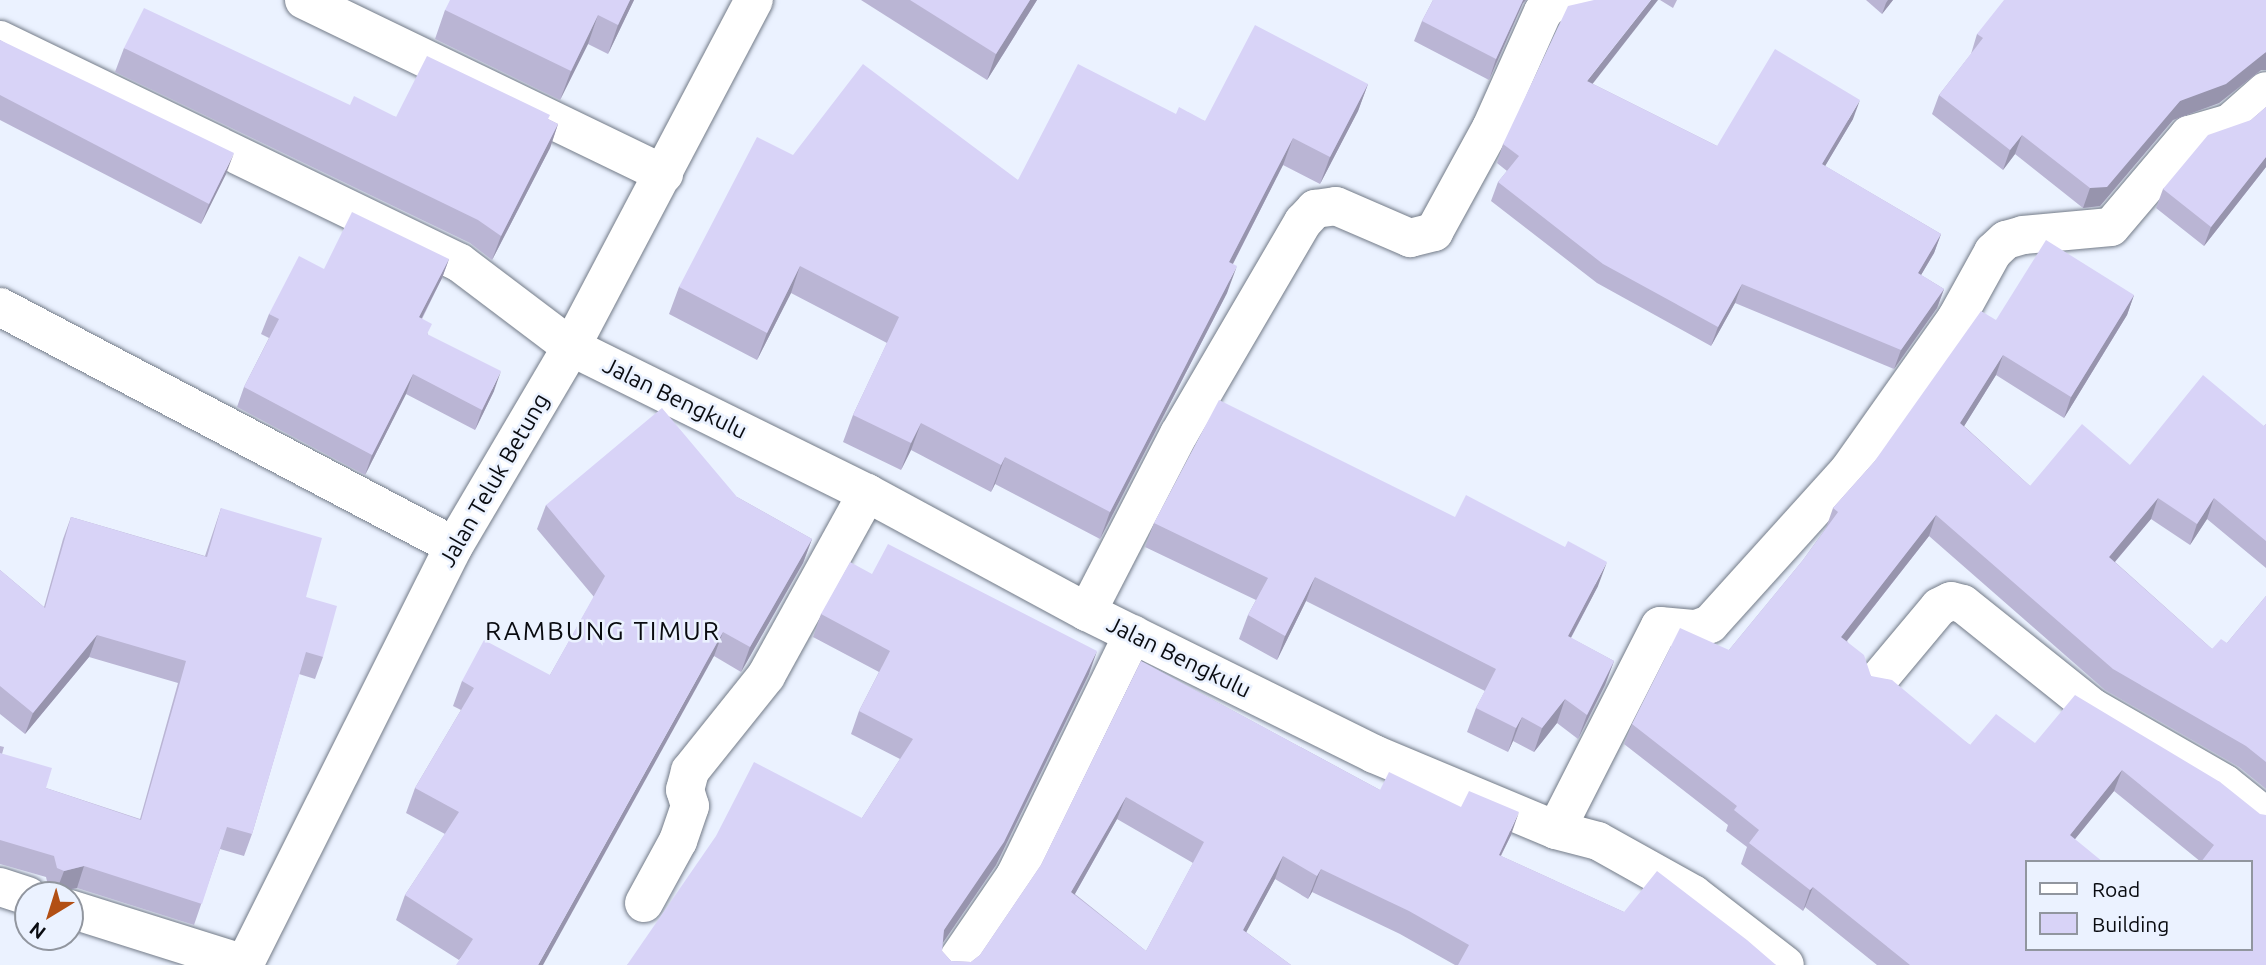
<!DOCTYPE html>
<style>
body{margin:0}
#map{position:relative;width:2266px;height:965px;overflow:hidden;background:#ebf2ff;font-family:Ubuntu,sans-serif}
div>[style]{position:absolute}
.roads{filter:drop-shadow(0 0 2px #737b88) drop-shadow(0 0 2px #737b88)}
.street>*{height:38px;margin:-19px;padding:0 19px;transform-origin:19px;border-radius:19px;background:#fff}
.wall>*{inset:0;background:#bab5d4}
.shaded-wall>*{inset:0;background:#9794ad}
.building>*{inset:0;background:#d8d3f7}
span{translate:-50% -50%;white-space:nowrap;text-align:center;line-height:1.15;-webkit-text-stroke:5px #ebf2ff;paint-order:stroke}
.street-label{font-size:23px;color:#090b10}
.quarter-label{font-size:26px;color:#090b10;letter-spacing:2px}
.legend{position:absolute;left:2025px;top:860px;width:228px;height:91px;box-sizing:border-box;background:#ebf2ff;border:2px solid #91969f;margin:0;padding:9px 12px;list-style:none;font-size:21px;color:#090b10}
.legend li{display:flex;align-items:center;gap:14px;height:35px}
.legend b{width:35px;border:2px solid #91969f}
.north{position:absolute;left:14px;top:881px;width:70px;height:70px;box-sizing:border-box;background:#ebf2ff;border:2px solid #91969f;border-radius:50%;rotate:218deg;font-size:19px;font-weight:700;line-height:28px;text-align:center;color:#090b10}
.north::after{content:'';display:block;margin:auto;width:24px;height:32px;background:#b24f14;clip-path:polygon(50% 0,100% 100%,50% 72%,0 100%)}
</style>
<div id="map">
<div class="roads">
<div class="street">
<div style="left:304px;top:0;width:400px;rotate:25.8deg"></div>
<div style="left:0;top:40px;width:511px;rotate:25.86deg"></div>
<div style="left:460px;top:263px;width:139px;rotate:37.1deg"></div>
<div style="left:571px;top:347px;width:330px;rotate:26.3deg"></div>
<div style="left:867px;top:493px;width:250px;rotate:28.4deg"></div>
<div style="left:1087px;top:612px;width:320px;rotate:26.3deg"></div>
<div style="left:1374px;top:754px;width:197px;rotate:22.7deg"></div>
<div style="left:1556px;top:830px;width:43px;rotate:14.7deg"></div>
<div style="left:1598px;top:841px;width:109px;rotate:29.2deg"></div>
<div style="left:1693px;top:894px;width:116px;rotate:37.7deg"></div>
<div style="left:0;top:307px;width:513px;rotate:27.76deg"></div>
<div style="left:1087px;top:612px;width:200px;rotate:-62.7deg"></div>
<div style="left:1179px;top:434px;width:246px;rotate:-59.7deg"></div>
<div style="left:1303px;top:222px;width:18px;rotate:-47deg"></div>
<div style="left:1315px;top:209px;width:21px;rotate:-8deg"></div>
<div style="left:1336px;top:206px;width:81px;rotate:23.4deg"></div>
<div style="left:1410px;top:238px;width:25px;rotate:-14deg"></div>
<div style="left:1434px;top:232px;width:119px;rotate:-61.3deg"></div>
<div style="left:1491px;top:128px;width:127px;rotate:-65.9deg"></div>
<div style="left:1543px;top:12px;width:13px;rotate:-45deg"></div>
<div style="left:1552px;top:3px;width:27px;rotate:-6deg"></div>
<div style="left:1878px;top:680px;width:95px;rotate:-50.1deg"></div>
<div style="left:1939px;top:607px;width:13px;rotate:-27deg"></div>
<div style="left:1951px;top:601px;width:12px;rotate:14deg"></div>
<div style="left:1963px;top:604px;width:166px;rotate:38.7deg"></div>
<div style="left:2093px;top:708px;width:152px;rotate:29.9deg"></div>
<div style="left:2225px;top:784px;width:53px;rotate:38.8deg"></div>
<div style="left:1556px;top:830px;width:229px;rotate:-63deg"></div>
<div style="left:1660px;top:626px;width:36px;rotate:5deg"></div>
<div style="left:1696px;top:629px;width:15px;rotate:-20deg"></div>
<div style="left:1710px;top:624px;width:207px;rotate:-47.9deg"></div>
<div style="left:1849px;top:470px;width:185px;rotate:-54.7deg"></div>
<div style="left:1956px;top:319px;width:77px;rotate:-61.1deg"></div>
<div style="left:1993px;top:252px;width:18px;rotate:-43deg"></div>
<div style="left:2006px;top:240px;width:18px;rotate:-16deg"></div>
<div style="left:2023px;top:235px;width:88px;rotate:-5.2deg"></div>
<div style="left:2111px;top:227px;width:121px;rotate:-49.7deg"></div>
<div style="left:2189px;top:135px;width:43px;rotate:-16.3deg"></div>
<div style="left:2230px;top:123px;width:48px;rotate:-41.6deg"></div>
<div style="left:0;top:887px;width:29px;rotate:18deg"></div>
<div style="left:644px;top:903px;width:71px;rotate:-61.3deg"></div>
<div style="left:678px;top:841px;width:37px;rotate:-71deg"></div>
<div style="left:690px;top:806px;width:17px;rotate:-107deg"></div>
<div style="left:685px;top:790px;width:20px;rotate:-75deg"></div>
<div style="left:690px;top:771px;width:122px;rotate:-51.3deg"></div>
<div style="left:766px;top:676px;width:209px;rotate:-61.1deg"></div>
<div style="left:70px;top:909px;width:182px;rotate:17.5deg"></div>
<div style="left:244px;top:965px;width:469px;rotate:-63.4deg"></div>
<div style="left:454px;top:546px;width:231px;rotate:-59.5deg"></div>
<div style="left:571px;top:347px;width:392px;rotate:-62.2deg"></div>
<div style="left:954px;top:965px;width:108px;rotate:-55.6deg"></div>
<div style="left:1015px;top:876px;width:269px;rotate:-64deg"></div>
</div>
</div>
<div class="wall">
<div style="clip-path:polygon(634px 0,608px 54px,588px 44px,560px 100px,435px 39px,445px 10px)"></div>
<div style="clip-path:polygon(861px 0,1037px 0,987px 80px)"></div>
<div style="clip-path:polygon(1433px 0,1526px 0,1523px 3px,1489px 80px,1414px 41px,1422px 21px)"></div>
<div style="clip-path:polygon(1660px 0,1677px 0,1673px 8px)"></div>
<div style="clip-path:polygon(1866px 0,1893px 0,1882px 14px)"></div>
<div style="clip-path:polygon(2266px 0,2266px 70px,2261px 70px,2219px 103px,2173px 120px,2100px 206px,2083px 208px,2015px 154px,2003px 170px,1932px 114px,1939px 95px,1971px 54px,1977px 34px)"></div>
<div style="clip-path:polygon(0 40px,226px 174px,201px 224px,0 120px)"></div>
<div style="clip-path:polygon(124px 48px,396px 117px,548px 119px,558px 124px,550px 148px,492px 260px,470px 243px,115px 72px)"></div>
<div style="clip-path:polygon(1368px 84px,1358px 111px,1320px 184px,1283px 165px,1233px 264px,1227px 293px,1100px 539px,995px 484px,991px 492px,911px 450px,901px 470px,843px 442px,853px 415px,887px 343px,791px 293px,757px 360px,669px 314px,679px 287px,793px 155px,1018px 180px,1176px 114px,1205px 121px)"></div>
<div style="clip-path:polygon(1593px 84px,1717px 146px,1853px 119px,1825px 166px,1941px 234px,1934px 253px,1921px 275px,1944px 289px,1937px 308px,1894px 369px,1735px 303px,1711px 346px,1597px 283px,1491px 201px,1498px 182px,1507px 171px,1497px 163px,1503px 144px)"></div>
<div style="clip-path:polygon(2266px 107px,2266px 167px,2204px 246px,2156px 208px,2163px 189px,2251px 120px)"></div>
<div style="clip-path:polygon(449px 259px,442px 278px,422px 319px,428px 335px,494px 391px,475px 430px,406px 394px,365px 475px,237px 407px,244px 387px,269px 338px,261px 334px,269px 314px,324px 269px)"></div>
<div style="clip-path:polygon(evenodd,2134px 295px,2127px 315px,2064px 418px,1996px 375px,1964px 426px,2030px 486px,2130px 465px,2264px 426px,2266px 424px,2266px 568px,2207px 519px,2190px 545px,2151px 519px,2115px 562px,2212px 649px,2227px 643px,2266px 596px,2266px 789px,2239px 767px,2105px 690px,1929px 536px,1847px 641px,1871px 676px,1970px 745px,2035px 743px,2220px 782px,2266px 965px,1877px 965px,1805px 907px,1803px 911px,1741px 864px,1747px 847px,1726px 831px,1728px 825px,1624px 744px,1632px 724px,1729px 650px,1803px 560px,1826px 528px,1833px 508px,1874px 462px,1996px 320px,2134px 295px,2114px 791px,2201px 862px,2250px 949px,2026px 862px,2075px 839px,2114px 791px)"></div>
<div style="clip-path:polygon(737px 497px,812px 539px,803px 563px,741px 672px,714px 656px,459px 960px,396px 920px,405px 895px,445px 834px,406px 813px,415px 788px,461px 710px,453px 706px,462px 681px,550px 675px,594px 597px,537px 529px,546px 505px)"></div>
<div style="clip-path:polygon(221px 508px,306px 597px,323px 657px,315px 679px,299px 674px,252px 834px,244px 856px,220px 849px,194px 925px,77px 888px,56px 892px,49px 890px,46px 877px,0 864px,0 746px,4px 747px,2px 754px,46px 788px,140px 819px,178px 683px,89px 657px,25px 734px,0 714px,0 570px,44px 607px,63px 539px,71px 517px,205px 556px)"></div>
<div style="clip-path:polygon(1455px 517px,1598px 586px,1571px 638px,1614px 661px,1605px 685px,1578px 739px,1557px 723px,1534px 752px,1513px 741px,1508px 752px,1467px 732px,1476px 708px,1485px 691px,1306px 601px,1277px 660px,1239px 639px,1248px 615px,1256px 600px,1145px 547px,1154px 523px)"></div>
<div style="clip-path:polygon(evenodd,872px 574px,1089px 674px,996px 865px,943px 942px,942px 951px,951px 961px,971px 962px,980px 955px,1041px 865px,1141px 661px,1380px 790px,1511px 835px,1501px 856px,1624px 912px,1776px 965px,1455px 965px,1400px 934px,1312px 892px,1308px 899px,1275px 879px,1246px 932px,1291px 965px,627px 965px,862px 818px,900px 759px,851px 734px,859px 711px,879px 672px,813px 637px,821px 614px,872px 574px,1117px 819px,1193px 863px,1146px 951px,1075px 894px,1117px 819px)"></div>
</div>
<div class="shaded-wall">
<div style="clip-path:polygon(630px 0,634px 0,608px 54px,618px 25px)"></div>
<div style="clip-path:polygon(1030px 0,1037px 0,987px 80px,996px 54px)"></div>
<div style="clip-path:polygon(1523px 0,1526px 0,1523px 3px,1489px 80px,1496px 59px)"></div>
<div style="clip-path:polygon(1651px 0,1658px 0,1580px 100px,1587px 81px)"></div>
<div style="clip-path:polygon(1888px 0,1893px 0,1882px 14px,1886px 3px)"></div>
<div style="clip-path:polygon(598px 15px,588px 44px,560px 100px,571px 71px)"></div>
<div style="clip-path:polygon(2266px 52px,2266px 70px,2261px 70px,2219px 103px,2173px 120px,2100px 206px,2083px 208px,2090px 188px,2180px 101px)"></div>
<div style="clip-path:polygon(1368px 84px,1358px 111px,1320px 184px,1330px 157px)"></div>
<div style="clip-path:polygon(1860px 100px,1853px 119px,1815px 183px,1822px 164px)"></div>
<div style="clip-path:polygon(558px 124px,550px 148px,492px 260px,501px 236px)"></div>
<div style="clip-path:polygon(2022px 135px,2015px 154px,2003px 170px,2010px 150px)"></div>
<div style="clip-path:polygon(1293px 138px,1283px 165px,1220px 289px,1229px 262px)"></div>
<div style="clip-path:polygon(234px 153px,226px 174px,201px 224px,209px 204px)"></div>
<div style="clip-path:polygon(2266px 157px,2266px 167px,2204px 246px,2211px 227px)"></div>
<div style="clip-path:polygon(1941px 234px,1934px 253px,1911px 292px,1918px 273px)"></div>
<div style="clip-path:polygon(449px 259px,442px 278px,412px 337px,419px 317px)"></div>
<div style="clip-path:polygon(800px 266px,791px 293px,757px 360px,767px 333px)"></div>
<div style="clip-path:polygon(1237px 266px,1227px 293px,1100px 539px,1110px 512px)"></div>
<div style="clip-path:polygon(1742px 284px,1735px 303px,1711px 346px,1718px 327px)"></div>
<div style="clip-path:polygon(1944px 289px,1937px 308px,1894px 369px,1901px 350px)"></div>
<div style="clip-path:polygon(2134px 295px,2127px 315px,2064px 418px,2071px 397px)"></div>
<div style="clip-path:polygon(2003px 355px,1996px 375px,1953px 444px,1960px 423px)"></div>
<div style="clip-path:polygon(501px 371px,494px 391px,475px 430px,482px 410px)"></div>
<div style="clip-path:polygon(413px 374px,406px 394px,365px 475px,372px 455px)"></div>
<div style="clip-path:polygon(921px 423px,911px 450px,901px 470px,911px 443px)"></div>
<div style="clip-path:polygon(1005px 457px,995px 484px,991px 492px,1001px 465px)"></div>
<div style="clip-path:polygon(2158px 498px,2151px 519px,2102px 577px,2109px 557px)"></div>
<div style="clip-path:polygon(2214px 498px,2207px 519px,2190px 545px,2197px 524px)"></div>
<div style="clip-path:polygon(1936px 515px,1929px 536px,1834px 657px,1841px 637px)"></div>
<div style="clip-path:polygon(812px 539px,803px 563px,741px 672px,750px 647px)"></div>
<div style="clip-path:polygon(1607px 562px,1598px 586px,1559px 660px,1568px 636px)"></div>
<div style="clip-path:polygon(1315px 577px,1306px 601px,1277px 660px,1285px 636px)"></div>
<div style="clip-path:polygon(723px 632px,714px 656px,543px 965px,538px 965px)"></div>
<div style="clip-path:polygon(97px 635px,89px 657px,25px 734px,33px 713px)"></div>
<div style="clip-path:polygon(1097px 651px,1089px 674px,996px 865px,936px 953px,944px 930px)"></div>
<div style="clip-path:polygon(1614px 661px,1605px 685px,1578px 739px,1587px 715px)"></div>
<div style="clip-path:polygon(1565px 699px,1557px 723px,1534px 752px,1542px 728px)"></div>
<div style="clip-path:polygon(1522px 717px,1513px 741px,1508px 752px,1516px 728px)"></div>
<div style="clip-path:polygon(2122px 770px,2114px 791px,2062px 855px,2070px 835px)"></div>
<div style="clip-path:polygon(1126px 797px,1117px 819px,1063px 915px,1071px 892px)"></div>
<div style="clip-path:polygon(1519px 812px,1511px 835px,1490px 877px,1499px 855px)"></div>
<div style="clip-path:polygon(1283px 856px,1275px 879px,1235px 953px,1243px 930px)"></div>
<div style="clip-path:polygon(84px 866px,77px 888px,56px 892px,64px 871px)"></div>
<div style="clip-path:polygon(1321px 869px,1312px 892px,1308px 899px,1317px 876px)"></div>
<div style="clip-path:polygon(1813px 887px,1805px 907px,1803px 911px,1810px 890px)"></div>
</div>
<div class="building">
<div style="clip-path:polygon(450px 0,630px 0,618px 25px,598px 15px,571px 71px,445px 10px)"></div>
<div style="clip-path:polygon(910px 0,1030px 0,996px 54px)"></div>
<div style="clip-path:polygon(1433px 0,1523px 0,1496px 59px,1422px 21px)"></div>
<div style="clip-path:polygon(1594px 0,1651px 0,1587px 81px,1717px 146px,1775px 49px,1860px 100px,1822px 164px,1941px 234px,1918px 273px,1944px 289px,1901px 350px,1742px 284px,1718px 327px,1603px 264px,1498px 182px,1519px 156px,1503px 144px,1568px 6px)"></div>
<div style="clip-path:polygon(2004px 0,2266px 0,2266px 52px,2226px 84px,2180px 101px,2107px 187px,2090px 188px,2022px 135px,2010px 150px,1939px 95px,1983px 38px,1977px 34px)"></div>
<div style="clip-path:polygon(144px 8px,350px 105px,354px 96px,396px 117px,427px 56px,550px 115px,548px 119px,558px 124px,501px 236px,478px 220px,124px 48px)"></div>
<div style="clip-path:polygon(1255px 25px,1368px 84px,1330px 157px,1293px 138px,1229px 262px,1237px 266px,1110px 512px,1005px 457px,1001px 465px,921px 423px,911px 443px,853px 415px,899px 317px,800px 266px,767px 333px,679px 287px,757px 137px,793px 155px,863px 64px,1018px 180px,1078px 64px,1176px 114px,1179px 107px,1205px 121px)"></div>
<div style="clip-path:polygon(0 40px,234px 153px,209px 204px,0 95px)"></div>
<div style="clip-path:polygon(2266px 107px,2266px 157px,2211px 227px,2163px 189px,2208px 135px,2251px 120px)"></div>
<div style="clip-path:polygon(352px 212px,449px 259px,419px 317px,432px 324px,427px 334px,501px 371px,482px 410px,413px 374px,372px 455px,244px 387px,279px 319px,269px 314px,299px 256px,324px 269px)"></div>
<div style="clip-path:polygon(evenodd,2046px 240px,2134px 295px,2071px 397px,2003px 355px,1960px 423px,2030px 486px,2082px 424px,2130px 465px,2203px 375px,2264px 426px,2266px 424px,2266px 541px,2214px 498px,2197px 524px,2158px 498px,2109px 557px,2212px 649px,2221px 639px,2227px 643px,2266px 596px,2266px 762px,2246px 746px,2113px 669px,1936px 515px,1841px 637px,1864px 655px,1871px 676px,1892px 680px,1970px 745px,1996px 714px,2035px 743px,2075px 695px,2220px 782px,2260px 814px,2266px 815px,2266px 965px,1910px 965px,1813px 887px,1810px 890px,1749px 843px,1759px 830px,1734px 810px,1737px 806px,1632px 724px,1680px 628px,1729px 650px,1803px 560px,1838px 512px,1833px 508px,1874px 462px,1981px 311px,1996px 320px,2046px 240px,2122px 770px,2214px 845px,2201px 862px,2250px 862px,2250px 949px,2026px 949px,2026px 862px,2103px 862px,2070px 835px,2122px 770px)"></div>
<div style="clip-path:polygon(1219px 400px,1455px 517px,1466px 495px,1565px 547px,1568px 541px,1607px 562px,1568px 636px,1614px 661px,1587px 715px,1565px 699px,1542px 728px,1522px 717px,1516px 728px,1476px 708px,1496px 669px,1315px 577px,1285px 636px,1248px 615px,1268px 578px,1154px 523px)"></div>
<div style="clip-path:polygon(662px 408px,737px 497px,812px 539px,750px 647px,723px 632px,538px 965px,456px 965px,473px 939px,405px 895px,459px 812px,415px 788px,474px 688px,462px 681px,484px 640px,550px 675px,605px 576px,546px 505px)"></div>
<div style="clip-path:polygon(221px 508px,322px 538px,306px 597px,337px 606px,323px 657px,306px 652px,252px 834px,227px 827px,202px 904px,84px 866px,64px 871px,57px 868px,54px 856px,0 840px,0 753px,52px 768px,46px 788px,141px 820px,186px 661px,97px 635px,33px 713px,0 686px,0 570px,45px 608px,71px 517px,207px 557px)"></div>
<div style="clip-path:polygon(evenodd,888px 544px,1097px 651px,1004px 842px,944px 930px,942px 951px,951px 961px,971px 962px,980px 955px,1041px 865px,1141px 661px,1380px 790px,1389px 772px,1461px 807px,1469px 791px,1519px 812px,1499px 855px,1624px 912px,1657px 871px,1747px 940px,1776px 965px,1458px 965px,1469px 945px,1409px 911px,1321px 869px,1317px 876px,1283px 856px,1243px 930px,1291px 965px,627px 965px,716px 836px,754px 762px,862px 818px,913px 739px,859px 711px,890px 651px,821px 614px,850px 562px,872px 574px,888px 544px,1126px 797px,1204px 842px,1146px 951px,1071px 892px,1126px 797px)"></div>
</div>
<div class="street-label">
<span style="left:675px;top:398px;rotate:26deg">Jalan Bengkulu</span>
<span style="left:494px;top:480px;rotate:-60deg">Jalan Teluk Betung</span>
<span style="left:1179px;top:657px;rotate:26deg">Jalan Bengkulu</span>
</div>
<div class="quarter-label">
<span style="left:603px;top:631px">RAMBUNG TIMUR</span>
</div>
<ul class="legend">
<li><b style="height:9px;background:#fff"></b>Road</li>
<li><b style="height:19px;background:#d8d3f7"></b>Building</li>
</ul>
<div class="north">N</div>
</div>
